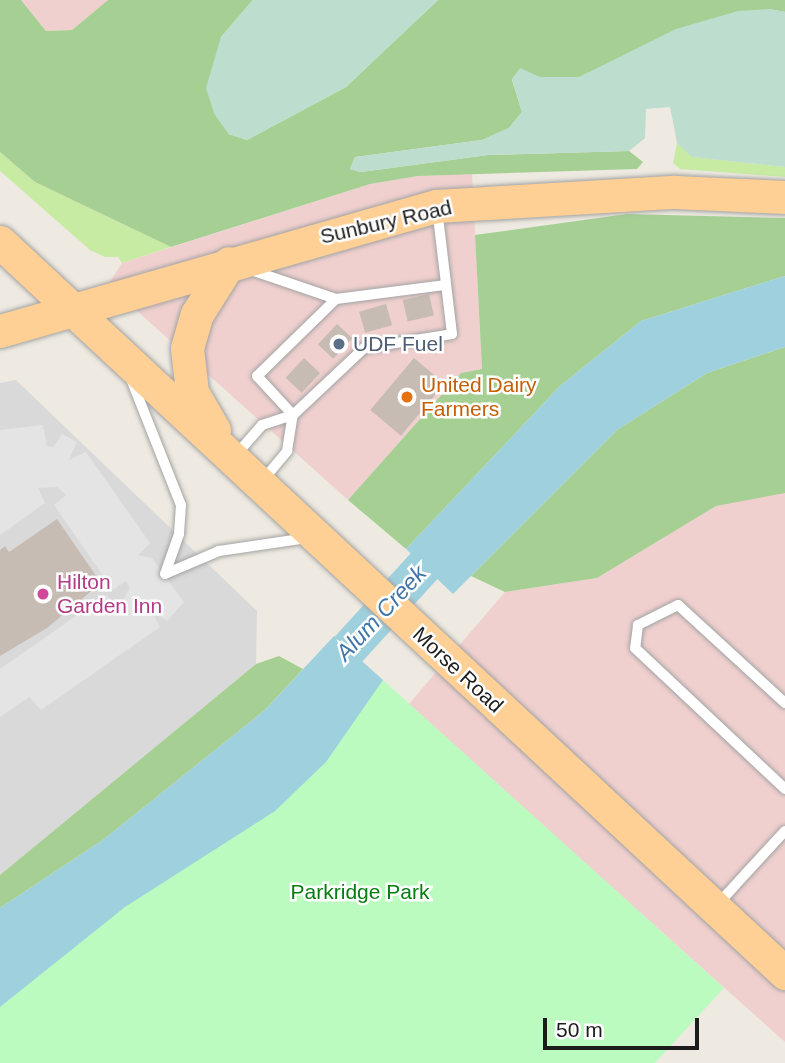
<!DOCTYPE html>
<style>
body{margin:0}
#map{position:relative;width:785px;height:1063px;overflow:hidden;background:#eeeae1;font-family:Arial,sans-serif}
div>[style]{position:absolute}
.residential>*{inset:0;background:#dad9d9}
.commercial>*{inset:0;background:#f0d0cf}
.grass>*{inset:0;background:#c8eba4}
.forest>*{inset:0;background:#a6cf94}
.wetland>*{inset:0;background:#bdddce}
.park>*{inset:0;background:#bbfbc0}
.parking>*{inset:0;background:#e4e4e4}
.water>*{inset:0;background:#9fd0de}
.river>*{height:37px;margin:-18.5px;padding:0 18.5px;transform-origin:18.5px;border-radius:18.5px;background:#9fd0de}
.building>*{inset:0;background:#c6bcb4;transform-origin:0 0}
.roads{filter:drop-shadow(0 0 2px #a3a3a3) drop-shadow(0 0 2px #a3a3a3)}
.lane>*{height:10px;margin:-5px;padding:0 5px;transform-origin:5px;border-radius:5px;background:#fff}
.primary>*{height:33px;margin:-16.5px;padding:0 16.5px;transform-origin:16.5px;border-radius:16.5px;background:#ffd095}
.dots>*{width:19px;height:19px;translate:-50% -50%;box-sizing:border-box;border:4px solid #fff;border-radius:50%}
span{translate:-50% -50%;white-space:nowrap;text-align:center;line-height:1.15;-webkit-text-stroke:5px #fff;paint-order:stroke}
.street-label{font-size:21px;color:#1c1c1c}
.service-label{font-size:21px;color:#4e5e75}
.left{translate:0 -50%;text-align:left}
.food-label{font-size:21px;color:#c56008}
.hotel-label{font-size:21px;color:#b23c85}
.park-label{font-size:21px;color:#077d10}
.water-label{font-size:23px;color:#4276a7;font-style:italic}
.scale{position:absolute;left:543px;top:1018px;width:156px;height:32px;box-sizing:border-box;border:4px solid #1c1c1c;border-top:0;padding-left:9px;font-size:21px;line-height:24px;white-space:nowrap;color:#1c1c1c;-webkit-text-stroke:5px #fff;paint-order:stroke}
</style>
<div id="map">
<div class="residential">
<div style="clip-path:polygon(16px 380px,257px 611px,256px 664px,0 875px,0 383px)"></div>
</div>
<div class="commercial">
<div style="clip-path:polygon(21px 0,108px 0,72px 30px,46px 31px)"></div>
<div style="clip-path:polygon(472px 174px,482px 369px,461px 373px,348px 500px,108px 285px,122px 263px,370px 184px,418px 176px)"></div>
<div style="clip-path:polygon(779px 491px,785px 493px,785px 1042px,408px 705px,505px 592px,597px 578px,716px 506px)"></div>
</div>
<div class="grass">
<div style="clip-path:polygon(677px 143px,693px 157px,785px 167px,785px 177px,680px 169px,673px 163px)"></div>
<div style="clip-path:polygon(0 152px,35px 182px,171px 247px,122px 263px,118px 257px,105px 257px,90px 250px,0 171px)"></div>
</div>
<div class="forest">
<div style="clip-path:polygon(0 0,21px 0,46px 31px,72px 30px,108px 0,253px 0,221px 37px,214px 113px,229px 134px,247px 140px,346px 87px,438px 0,785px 0,785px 12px,769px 9px,624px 57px,579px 77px,512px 80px,522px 112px,509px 128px,482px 140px,355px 157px,350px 169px,361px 172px,488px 155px,629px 151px,643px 162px,637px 169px,418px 176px,370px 184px,171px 247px,35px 182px,0 152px)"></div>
<div style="clip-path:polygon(627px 214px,785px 218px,785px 276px,641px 321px,560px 386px,406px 549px,348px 500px,461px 373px,482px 369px,475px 235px)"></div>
<div style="clip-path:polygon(785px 347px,785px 493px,716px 506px,597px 578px,505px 592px,471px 576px,617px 430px,707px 373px)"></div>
<div style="clip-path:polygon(279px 656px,303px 669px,265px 710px,103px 840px,0 908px,0 875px,256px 664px)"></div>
</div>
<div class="wetland">
<div style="clip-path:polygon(253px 0,438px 0,346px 87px,247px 140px,229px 134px,214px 113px,206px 88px,221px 37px)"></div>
<div style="clip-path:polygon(769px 9px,785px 12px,785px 167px,692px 157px,677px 143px,670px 107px,646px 109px,645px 138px,629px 151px,488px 155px,361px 172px,350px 169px,355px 157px,482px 140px,509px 128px,522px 112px,512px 79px,520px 68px,540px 77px,579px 77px,676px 29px,738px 11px)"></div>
</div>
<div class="park">
<div style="clip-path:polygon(383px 680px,724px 988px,655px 1063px,0 1063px,0 961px,307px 713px)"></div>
</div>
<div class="parking">
<div style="clip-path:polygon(43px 425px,47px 446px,54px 447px,62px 434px,77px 442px,69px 460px,86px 452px,150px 543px,138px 555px,152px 558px,184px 602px,167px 621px,152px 612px,160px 627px,41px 710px,29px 697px,0 717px,0 669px,106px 595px,119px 607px,130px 588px,126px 581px,113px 590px,54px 505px,66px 495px,57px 487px,38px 488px,45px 503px,0 535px,0 430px)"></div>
</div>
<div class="water">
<div style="clip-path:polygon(785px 276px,785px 347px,707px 373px,617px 430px,453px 594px,406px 549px,560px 386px,641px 321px)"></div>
<div style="clip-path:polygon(334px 636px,383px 680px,326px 762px,275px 811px,125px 907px,0 1007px,0 908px,103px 840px,265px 710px)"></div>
</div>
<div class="river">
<div style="left:314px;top:686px;width:211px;rotate:-47.7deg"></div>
</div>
<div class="building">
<div style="left:429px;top:294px;width:22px;height:27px;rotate:77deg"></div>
<div style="left:386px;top:304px;width:22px;height:28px;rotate:74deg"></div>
<div style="left:337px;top:324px;width:21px;height:28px;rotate:43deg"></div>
<div style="left:304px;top:358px;width:22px;height:27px;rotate:43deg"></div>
<div style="left:414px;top:358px;width:40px;height:68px;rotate:40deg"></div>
<div style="clip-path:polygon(57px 519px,101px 583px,47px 628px,0 656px,0 550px,5px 546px,9px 552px)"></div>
</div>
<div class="roads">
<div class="lane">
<div style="left:248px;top:269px;width:93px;rotate:18.8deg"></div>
<div style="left:336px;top:299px;width:110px;rotate:135.7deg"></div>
<div style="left:257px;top:376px;width:53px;rotate:47.3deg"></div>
<div style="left:336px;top:299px;width:111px;rotate:-7.3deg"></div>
<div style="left:131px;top:379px;width:136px;rotate:68.4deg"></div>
<div style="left:181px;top:505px;width:29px;rotate:94deg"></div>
<div style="left:179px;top:534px;width:42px;rotate:109.3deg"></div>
<div style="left:235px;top:456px;width:41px;rotate:-48.9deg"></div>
<div style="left:262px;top:425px;width:33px;rotate:-18deg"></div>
<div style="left:293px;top:415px;width:98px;rotate:-43.3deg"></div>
<div style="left:364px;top:348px;width:89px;rotate:-9deg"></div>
<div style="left:452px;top:334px;width:126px;rotate:-96.8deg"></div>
<div style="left:263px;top:480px;width:38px;rotate:-50deg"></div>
<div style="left:287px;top:451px;width:36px;rotate:-81deg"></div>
<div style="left:165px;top:574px;width:59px;rotate:-23.1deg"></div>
<div style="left:219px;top:551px;width:89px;rotate:-8.4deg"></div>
<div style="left:785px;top:703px;width:145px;rotate:-137.5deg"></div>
<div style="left:678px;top:605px;width:45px;rotate:153.4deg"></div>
<div style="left:638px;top:625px;width:23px;rotate:97deg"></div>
<div style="left:635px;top:648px;width:206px;rotate:43.2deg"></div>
<div style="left:716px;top:906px;width:102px;rotate:-47.4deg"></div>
</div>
<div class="primary">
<div style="left:0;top:242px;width:1073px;rotate:42.96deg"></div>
<div style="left:0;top:331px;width:454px;rotate:-16deg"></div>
<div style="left:436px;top:206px;width:239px;rotate:-3.4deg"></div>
<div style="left:675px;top:192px;width:110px;rotate:2.6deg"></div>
<div style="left:214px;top:430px;width:44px;rotate:-120.1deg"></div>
<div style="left:192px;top:392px;width:44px;rotate:-96.5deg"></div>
<div style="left:187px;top:348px;width:35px;rotate:-74deg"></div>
<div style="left:197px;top:314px;width:60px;rotate:-57.9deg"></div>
</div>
</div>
<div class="dots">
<div style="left:339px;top:344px;background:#5c6f8a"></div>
<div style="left:407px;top:397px;background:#e8710a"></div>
<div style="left:43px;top:594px;background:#d1479c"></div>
</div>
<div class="street-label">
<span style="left:386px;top:222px;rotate:-13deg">Sunbury Road</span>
<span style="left:458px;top:670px;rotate:43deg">Morse Road</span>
</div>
<div class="service-label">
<span class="left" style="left:353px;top:344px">UDF Fuel</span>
</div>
<div class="food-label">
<span class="left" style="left:421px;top:397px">United Dairy<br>Farmers</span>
</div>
<div class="hotel-label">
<span class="left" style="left:57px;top:594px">Hilton<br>Garden Inn</span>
</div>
<div class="park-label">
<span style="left:360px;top:892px">Parkridge Park</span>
</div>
<div class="water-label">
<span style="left:381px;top:613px;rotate:-47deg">Alum Creek</span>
</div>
<div class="scale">50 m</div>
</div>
